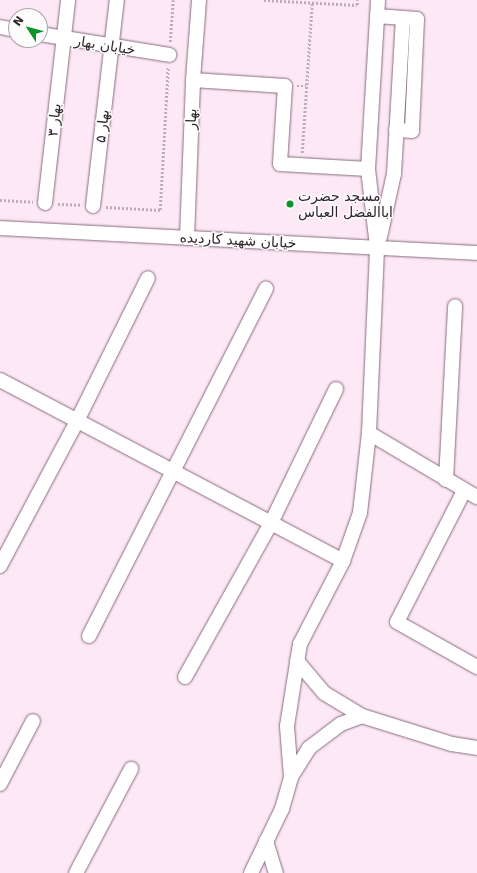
<!DOCTYPE html>
<meta charset="utf-8">
<style>
body{margin:0}
#map{position:relative;width:477px;height:873px;overflow:hidden;background:#fde8f5;font-family:"DejaVu Sans",Cairo,sans-serif}
div>[style]{position:absolute}
.path>*{height:2.5px;margin-top:-1.25px;transform-origin:0;background:repeating-linear-gradient(90deg,#bdabb6 0 2px,transparent 0 4px)}
.roads{filter:drop-shadow(0 0 1px #896b7e) drop-shadow(0 0 1px #896b7e)}
.minor>*{height:14px;margin:-7px;padding:0 7px;transform-origin:7px;border-radius:7px;background:#fff}
.dots>*{width:11px;height:11px;translate:-50% -50%;box-sizing:border-box;border:2px solid #fcfcfc;border-radius:50%}
span{translate:-50% -50%;white-space:nowrap;text-align:center;line-height:1.15;-webkit-text-stroke:3px #fcfcfc;paint-order:stroke}
.street-label{font-size:14px;color:#31252d}
.poi-label{font-size:14px;color:#31252d}
.left{translate:0 -50%;text-align:left}
.north{position:absolute;left:8px;top:8px;width:40px;height:40px;box-sizing:border-box;background:#fcfcfc;border:1px solid #aba6a9;border-radius:50%;rotate:306deg;font-size:11px;font-weight:700;line-height:16px;text-align:center;color:#31252d}
.north::after{content:'';display:block;margin:auto;width:14px;height:18px;background:#0c9428;clip-path:polygon(50% 0,100% 100%,50% 72%,0 100%)}
</style>
<div id="map">
<div class="path">
<div style="left:264px;top:0;width:93px;rotate:3.1deg"></div>
<div style="left:357px;top:5px;width:5px;rotate:-90deg"></div>
<div style="left:170px;top:42px;width:42px;rotate:-85.9deg"></div>
<div style="left:297px;top:86px;width:9px"></div>
<div style="left:302px;top:153px;width:150px;rotate:-86.2deg"></div>
<div style="left:0;top:200px;width:33px;rotate:3deg"></div>
<div style="left:58px;top:204px;width:23px;rotate:2deg"></div>
<div style="left:106px;top:207px;width:54px;rotate:3.2deg"></div>
<div style="left:160px;top:210px;width:143px;rotate:-86.8deg"></div>
</div>
<div class="roads">
<div class="minor">
<div style="left:377px;top:16px;width:40px;rotate:4.3deg"></div>
<div style="left:417px;top:19px;width:112px;rotate:92.6deg"></div>
<div style="left:412px;top:131px;width:16px;rotate:-176deg"></div>
<div style="left:0;top:27px;width:16px;rotate:11deg"></div>
<div style="left:40px;top:34px;width:131px;rotate:9.2deg"></div>
<div style="left:193px;top:80px;width:92px;rotate:3.7deg"></div>
<div style="left:285px;top:86px;width:78px;rotate:93.7deg"></div>
<div style="left:280px;top:164px;width:88px;rotate:3.3deg"></div>
<div style="left:45px;top:203px;width:204px;rotate:-83.5deg"></div>
<div style="left:93px;top:206px;width:207px;rotate:-83.4deg"></div>
<div style="left:0;top:228px;width:478px;rotate:3deg"></div>
<div style="left:380px;top:237px;width:65px;rotate:-77.5deg"></div>
<div style="left:394px;top:174px;width:156px;rotate:-86.7deg"></div>
<div style="left:187px;top:238px;width:158px;rotate:-87.8deg"></div>
<div style="left:193px;top:80px;width:80px;rotate:-85.7deg"></div>
<div style="left:0;top:380px;width:388px;rotate:27.8deg"></div>
<div style="left:369px;top:433px;width:126px;rotate:30.7deg"></div>
<div style="left:446px;top:480px;width:174px;rotate:-87deg"></div>
<div style="left:464px;top:491px;width:147px;rotate:117.1deg"></div>
<div style="left:397px;top:622px;width:92px;rotate:29.4deg"></div>
<div style="left:0;top:566px;width:166px;rotate:-62deg"></div>
<div style="left:78px;top:419px;width:157px;rotate:-63.6deg"></div>
<div style="left:89px;top:636px;width:390px;rotate:-63deg"></div>
<div style="left:297px;top:661px;width:42px;rotate:49.8deg"></div>
<div style="left:324px;top:693px;width:44px;rotate:31.2deg"></div>
<div style="left:362px;top:716px;width:94px;rotate:17.3deg"></div>
<div style="left:452px;top:744px;width:25px;rotate:9deg"></div>
<div style="left:185px;top:677px;width:176px;rotate:-60.8deg"></div>
<div style="left:271px;top:523px;width:149px;rotate:-64.1deg"></div>
<div style="left:291px;top:777px;width:34px;rotate:-58deg"></div>
<div style="left:309px;top:748px;width:40px;rotate:-37deg"></div>
<div style="left:341px;top:724px;width:22px;rotate:-21deg"></div>
<div style="left:0;top:784px;width:71px;rotate:-62.4deg"></div>
<div style="left:266px;top:841px;width:34px;rotate:73deg"></div>
<div style="left:76px;top:873px;width:118px;rotate:-62.1deg"></div>
<div style="left:251px;top:873px;width:71px;rotate:-64.2deg"></div>
<div style="left:282px;top:809px;width:33px;rotate:-74deg"></div>
<div style="left:291px;top:777px;width:51px;rotate:-94.5deg"></div>
<div style="left:287px;top:726px;width:83px;rotate:-81deg"></div>
<div style="left:300px;top:644px;width:93px;rotate:-62.6deg"></div>
<div style="left:343px;top:561px;width:51px;rotate:-70.5deg"></div>
<div style="left:360px;top:513px;width:81px;rotate:-83.6deg"></div>
<div style="left:369px;top:433px;width:186px;rotate:-87.5deg"></div>
<div style="left:377px;top:247px;width:79px;rotate:-96.6deg"></div>
<div style="left:368px;top:169px;width:169px;rotate:-86.6deg"></div>
</div>
</div>
<div class="dots">
<div style="left:290px;top:204px;background:#0c9428"></div>
</div>
<div class="street-label">
<span style="left:105px;top:45px;rotate:9deg">خیابان بهار</span>
<span style="left:191px;top:119px;rotate:-88deg">بهار</span>
<span style="left:54px;top:120px;rotate:-84deg">بهار ۳</span>
<span style="left:102px;top:126px;rotate:-83deg">بهار ۵</span>
<span style="left:238px;top:240px;rotate:3deg">خیابان شهید کاردیده</span>
</div>
<div class="poi-label">
<span class="left" style="left:298px;top:204px">مسجد حضرت<br>اباالفضل العباس</span>
</div>
<div class="north">N</div>
</div>
